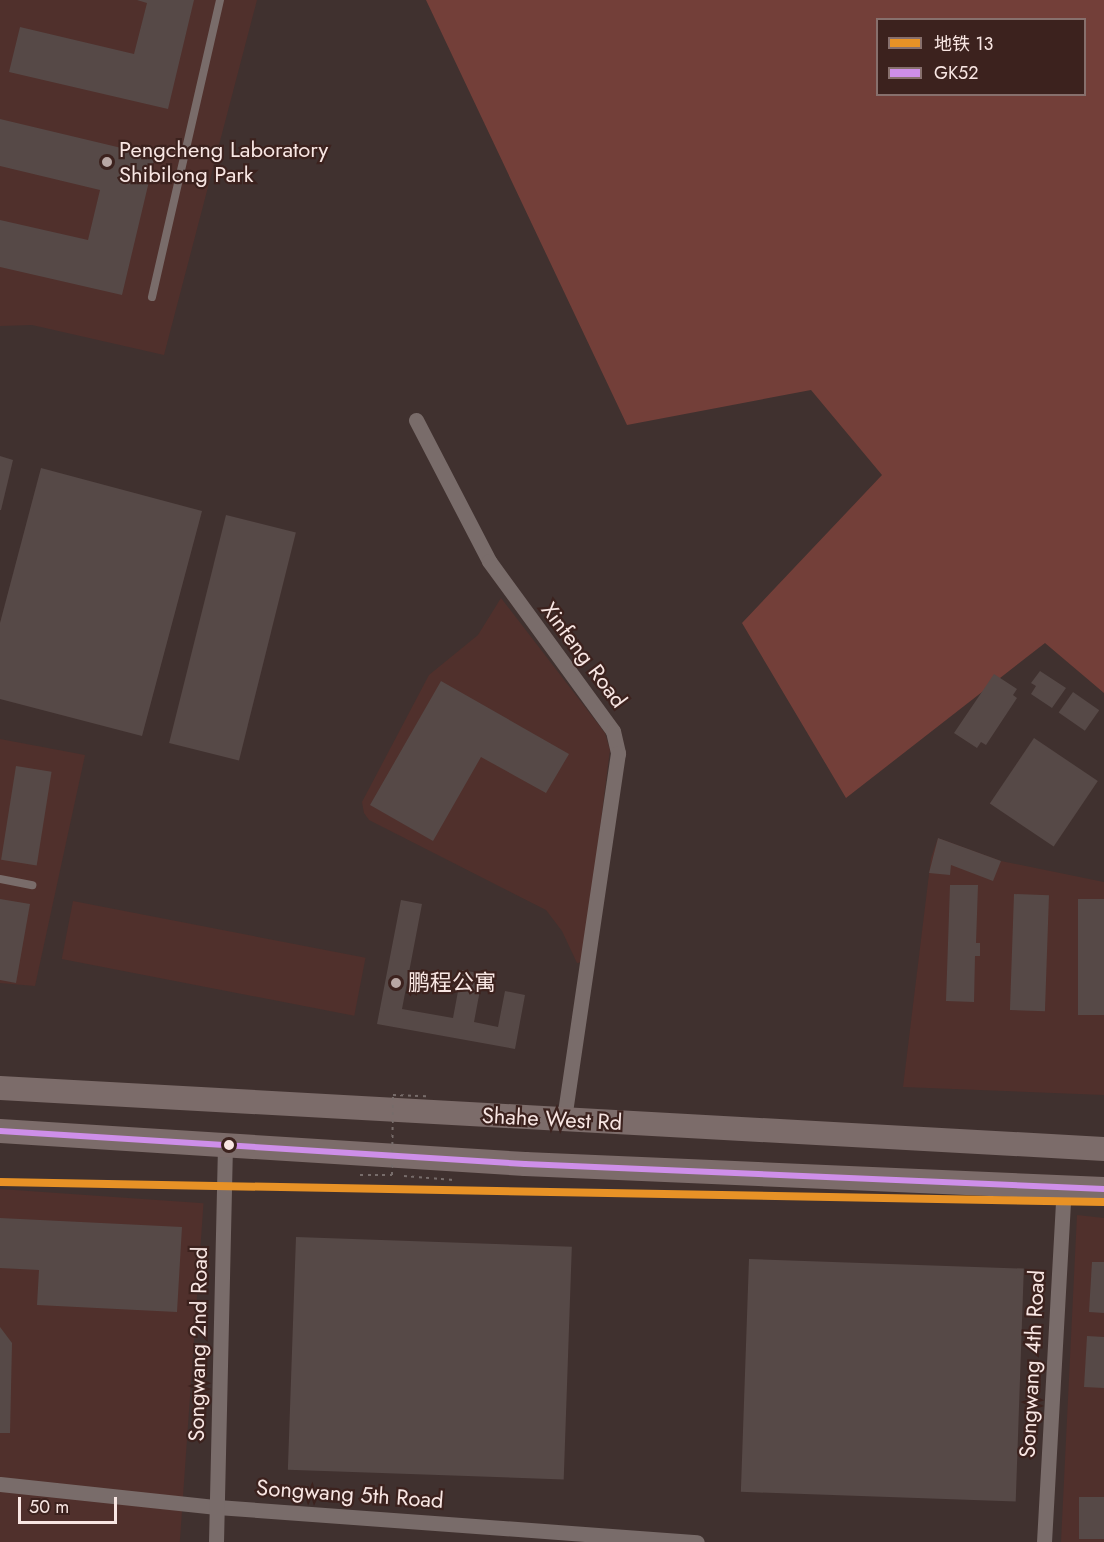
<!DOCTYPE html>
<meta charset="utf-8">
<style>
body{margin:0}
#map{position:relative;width:1104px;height:1542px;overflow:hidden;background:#40312f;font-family:Jost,"Noto Sans SC",sans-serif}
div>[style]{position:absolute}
.built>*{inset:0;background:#50302c;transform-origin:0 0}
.green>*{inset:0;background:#733f39}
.building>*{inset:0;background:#564947;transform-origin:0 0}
.path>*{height:2px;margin-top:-1px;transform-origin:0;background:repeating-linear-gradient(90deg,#776c6a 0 3px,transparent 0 7.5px)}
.service>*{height:8px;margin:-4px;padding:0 4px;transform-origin:4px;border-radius:4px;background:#796c6a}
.minor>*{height:15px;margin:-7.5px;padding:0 7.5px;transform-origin:7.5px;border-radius:7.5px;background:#796c6a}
.primary>*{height:24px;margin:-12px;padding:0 12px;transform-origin:12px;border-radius:12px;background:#7c6c6a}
.path-bridge>*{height:2px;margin-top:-1px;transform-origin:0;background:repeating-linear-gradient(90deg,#776c6a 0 3px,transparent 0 7.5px)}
.bus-1>*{height:6px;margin:-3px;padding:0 3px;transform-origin:3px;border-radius:3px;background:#ce8fe9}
.metro-1>*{height:8px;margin:-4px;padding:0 4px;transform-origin:4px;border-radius:4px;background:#e89226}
.dots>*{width:16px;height:16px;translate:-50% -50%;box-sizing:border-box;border:3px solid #3c221e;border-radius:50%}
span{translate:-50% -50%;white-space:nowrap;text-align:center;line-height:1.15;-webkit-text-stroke:4.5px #3c221e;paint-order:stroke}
.poi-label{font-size:22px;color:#f8e6e3}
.left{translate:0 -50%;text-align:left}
.street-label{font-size:22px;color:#f8e6e3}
.legend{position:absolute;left:876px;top:18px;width:210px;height:78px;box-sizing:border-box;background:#3c221e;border:2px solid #87706d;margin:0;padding:8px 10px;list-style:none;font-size:18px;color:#f8e6e3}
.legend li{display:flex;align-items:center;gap:12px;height:30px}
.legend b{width:30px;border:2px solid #87706d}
.scale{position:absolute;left:18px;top:1497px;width:99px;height:27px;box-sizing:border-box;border:3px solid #f8e6e3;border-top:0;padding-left:8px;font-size:18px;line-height:21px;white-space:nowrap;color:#f8e6e3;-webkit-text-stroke:4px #3c221e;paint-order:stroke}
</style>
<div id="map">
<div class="built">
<div style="clip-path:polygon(0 0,257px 0,164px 355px,32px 325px,0 326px)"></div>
<div style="clip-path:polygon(501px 598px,605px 733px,610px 750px,583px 962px,577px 963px,562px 931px,546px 910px,369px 820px,364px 813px,362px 802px,429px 675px,478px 635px)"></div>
<div style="clip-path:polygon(0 739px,85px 755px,35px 986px,0 983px)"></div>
<div style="clip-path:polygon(938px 838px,1001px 861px,1104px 882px,1104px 1095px,903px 1087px,931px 858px)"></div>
<div style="left:73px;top:901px;width:298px;height:59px;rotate:11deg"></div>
<div style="left:0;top:1189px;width:204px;height:353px;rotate:4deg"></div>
<div style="clip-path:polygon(1077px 1215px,1104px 1218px,1104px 1542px,1061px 1542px)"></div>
</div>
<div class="green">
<div style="clip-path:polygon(evenodd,426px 0,1104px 0,1104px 693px,1045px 643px,846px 798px,742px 623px,882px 475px,811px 390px,627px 425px,426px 0,878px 20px,1084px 20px,1084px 94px,878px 94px,878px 20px)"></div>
</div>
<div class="building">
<div style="clip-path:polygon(137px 0,194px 0,168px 109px,9px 72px,20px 27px,134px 54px,147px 3px)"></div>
<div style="clip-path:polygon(0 119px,155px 156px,122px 295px,0 267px,0 220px,88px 240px,100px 190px,0 166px)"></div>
<div style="clip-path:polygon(0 456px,13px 460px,1px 510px,0 510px)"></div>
<div style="clip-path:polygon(41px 468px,202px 511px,142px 736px,0 699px,0 623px)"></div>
<div style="left:226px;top:515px;width:72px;height:235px;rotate:14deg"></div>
<div style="clip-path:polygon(1040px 671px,1066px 688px,1052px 708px,1031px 694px,1036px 686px,1031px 683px)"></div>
<div style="clip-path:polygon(994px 674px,1017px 689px,1013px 695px,1017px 698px,986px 745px,981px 742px,977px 748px,954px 733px)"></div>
<div style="clip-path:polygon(441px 681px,569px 754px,546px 793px,481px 757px,433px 841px,370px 805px)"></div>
<div style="left:1073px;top:692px;width:32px;height:25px;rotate:35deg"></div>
<div style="left:1034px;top:738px;width:77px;height:79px;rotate:34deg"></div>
<div style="left:16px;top:766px;width:36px;height:95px;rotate:9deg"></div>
<div style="clip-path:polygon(938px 838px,1001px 861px,993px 881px,951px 865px,950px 875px,929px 873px)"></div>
<div style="clip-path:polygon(950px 885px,978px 885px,976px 943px,980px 943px,980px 956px,975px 956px,974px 1002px,946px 1001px)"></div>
<div style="left:1014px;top:894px;width:35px;height:116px;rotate:2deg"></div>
<div style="clip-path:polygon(0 899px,30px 904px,16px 983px,0 980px)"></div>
<div style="left:1078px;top:899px;width:26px;height:116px"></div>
<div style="clip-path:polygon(401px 900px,422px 904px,402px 1009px,453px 1018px,462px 970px,483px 974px,474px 1022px,498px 1027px,505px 991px,525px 995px,515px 1049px,377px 1024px)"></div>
<div style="clip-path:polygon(0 1218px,182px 1227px,177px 1312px,37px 1305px,39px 1270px,0 1268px)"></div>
<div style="left:296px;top:1237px;width:276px;height:233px;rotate:2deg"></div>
<div style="left:749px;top:1259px;width:275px;height:233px;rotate:2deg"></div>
<div style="clip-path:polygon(1092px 1262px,1104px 1262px,1104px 1313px,1089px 1312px)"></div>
<div style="clip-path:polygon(0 1327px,12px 1343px,10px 1433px,0 1433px)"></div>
<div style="clip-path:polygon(1087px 1336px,1104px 1337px,1104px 1388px,1084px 1387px)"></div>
<div style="left:1079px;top:1497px;width:25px;height:42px"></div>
</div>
<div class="path">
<div style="left:404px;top:1176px;width:50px;rotate:4.6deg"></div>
</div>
<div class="service">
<div style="left:152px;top:297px;width:305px;rotate:-77.1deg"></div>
<div style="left:0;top:879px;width:33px;rotate:11deg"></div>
</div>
<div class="minor">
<div style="left:416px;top:420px;width:159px;rotate:62.6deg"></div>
<div style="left:489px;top:561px;width:210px;rotate:53.9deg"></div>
<div style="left:613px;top:731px;width:23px;rotate:77deg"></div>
<div style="left:618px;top:753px;width:370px;rotate:98.4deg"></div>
<div style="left:0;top:1484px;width:218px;rotate:6.1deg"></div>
<div style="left:217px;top:1507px;width:481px;rotate:4.2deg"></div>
<div style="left:216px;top:1542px;width:395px;rotate:-88.7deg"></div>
<div style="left:1044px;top:1542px;width:355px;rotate:-86.8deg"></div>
</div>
<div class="primary">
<div style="left:0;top:1088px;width:1106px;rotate:3.16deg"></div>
<div style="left:0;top:1131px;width:526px;rotate:3.6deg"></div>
<div style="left:525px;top:1164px;width:580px;rotate:2.47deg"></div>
</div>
<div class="path-bridge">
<div style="left:360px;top:1175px;width:32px"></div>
<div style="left:392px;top:1175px;width:80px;rotate:-89.3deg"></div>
<div style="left:393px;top:1095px;width:33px;rotate:2deg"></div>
</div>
<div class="bus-1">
<div style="left:0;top:1131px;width:526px;rotate:3.6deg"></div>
<div style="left:525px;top:1164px;width:580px;rotate:2.47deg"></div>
</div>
<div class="metro-1">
<div style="left:0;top:1182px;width:1104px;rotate:1.04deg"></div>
</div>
<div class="dots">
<div style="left:107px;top:162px;background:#b8a7a4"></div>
<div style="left:396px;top:983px;background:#b8a7a4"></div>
<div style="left:229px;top:1145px;background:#f8e6e3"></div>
</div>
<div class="poi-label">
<span class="left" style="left:119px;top:162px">Pengcheng Laboratory<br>Shibilong Park</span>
<span class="left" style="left:408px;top:983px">鹏程公寓</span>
</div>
<div class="street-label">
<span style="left:584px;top:655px;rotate:53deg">Xinfeng Road</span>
<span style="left:552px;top:1119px;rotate:3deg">Shahe West Rd</span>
<span style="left:198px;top:1344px;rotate:-89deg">Songwang 2nd Road</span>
<span style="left:1032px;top:1364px;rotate:-87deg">Songwang 4th Road</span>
<span style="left:350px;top:1494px;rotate:4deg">Songwang 5th Road</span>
</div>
<ul class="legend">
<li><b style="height:8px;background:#e89226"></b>地铁 13</li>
<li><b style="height:8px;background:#ce8fe9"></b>GK52</li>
</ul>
<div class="scale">50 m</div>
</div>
